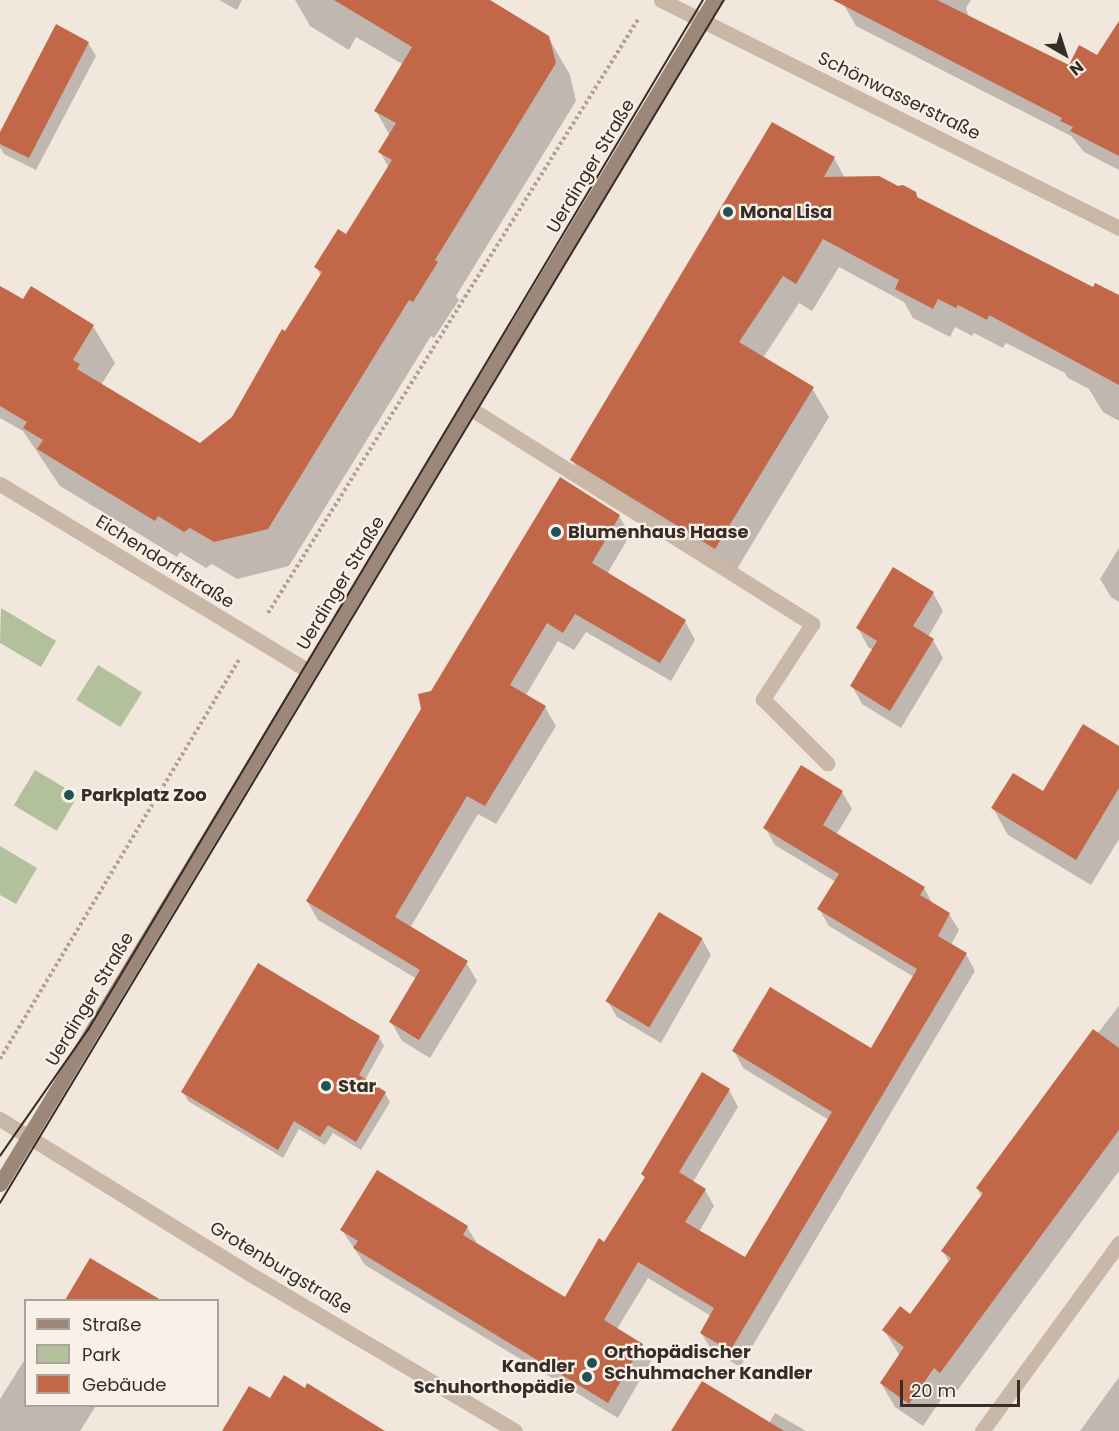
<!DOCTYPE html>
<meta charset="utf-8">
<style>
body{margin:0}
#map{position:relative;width:1119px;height:1431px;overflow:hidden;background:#f1e7dc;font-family:Poppins,sans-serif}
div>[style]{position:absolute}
.green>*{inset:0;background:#b3c09c;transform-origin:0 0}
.shadow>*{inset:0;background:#0003}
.building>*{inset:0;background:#c26848;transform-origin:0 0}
.path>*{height:4px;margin-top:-2px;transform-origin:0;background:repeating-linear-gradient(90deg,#b5a192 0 3px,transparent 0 6px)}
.service>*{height:15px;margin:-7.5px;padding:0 7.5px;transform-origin:7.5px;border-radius:7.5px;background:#c9b7a8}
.minor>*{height:15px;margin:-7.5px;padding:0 7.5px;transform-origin:7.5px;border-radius:7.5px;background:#c9b7a8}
.secondary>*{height:15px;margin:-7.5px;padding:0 7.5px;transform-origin:7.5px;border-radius:7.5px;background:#9c8779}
.tram>*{height:1.5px;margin:-0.75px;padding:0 0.75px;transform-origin:0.75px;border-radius:0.75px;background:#362c28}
.dots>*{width:16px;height:16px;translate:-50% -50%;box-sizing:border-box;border:3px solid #f9f1e8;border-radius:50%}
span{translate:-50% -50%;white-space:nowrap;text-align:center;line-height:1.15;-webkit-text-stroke:4.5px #f9f1e8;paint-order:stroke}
.street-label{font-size:18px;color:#362c28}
.poi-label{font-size:18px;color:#362c28;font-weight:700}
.left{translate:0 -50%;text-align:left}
.right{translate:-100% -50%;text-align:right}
.legend{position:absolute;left:24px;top:1299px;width:195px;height:108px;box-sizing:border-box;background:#f9f1e8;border:2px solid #aba29b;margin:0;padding:8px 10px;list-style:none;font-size:18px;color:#362c28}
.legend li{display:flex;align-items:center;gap:12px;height:30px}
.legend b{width:30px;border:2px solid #aba29b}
.north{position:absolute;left:1035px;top:24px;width:60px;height:60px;-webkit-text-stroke:4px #f9f1e8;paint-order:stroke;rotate:141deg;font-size:16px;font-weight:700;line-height:24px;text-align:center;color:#362c28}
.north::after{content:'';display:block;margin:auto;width:21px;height:27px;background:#362c28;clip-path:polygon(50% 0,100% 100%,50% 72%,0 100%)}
.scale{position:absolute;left:900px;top:1380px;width:120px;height:27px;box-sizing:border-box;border:3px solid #362c28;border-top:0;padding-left:8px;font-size:18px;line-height:21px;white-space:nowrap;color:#362c28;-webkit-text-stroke:4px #f9f1e8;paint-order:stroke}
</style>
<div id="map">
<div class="green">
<div style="clip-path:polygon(1px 608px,56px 641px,41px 667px,0 643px)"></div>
<div style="left:98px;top:665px;width:52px;height:41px;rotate:32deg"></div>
<div style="left:35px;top:770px;width:50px;height:41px;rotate:31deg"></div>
<div style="clip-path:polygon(0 846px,37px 868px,16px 904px,0 895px)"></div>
</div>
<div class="shadow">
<div style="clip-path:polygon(219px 0,242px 0,237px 10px)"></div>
<div style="clip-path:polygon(295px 0,486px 0,548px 37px,570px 75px,576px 101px,456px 296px,459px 300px,434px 338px,431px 336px,289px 566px,237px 579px,212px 564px,206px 568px,180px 552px,177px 557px,60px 486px,23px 431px,0 418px,0 287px,24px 302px,93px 326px,115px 363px,101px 385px,200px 445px,233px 418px,321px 276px,316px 267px,346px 236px,389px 168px,380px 152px,390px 136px,376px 111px,404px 65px,356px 37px,349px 50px,310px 26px)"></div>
<div style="clip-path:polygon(847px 0,971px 0,966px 8px,969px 18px,1070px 67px,1119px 51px,1119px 170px,1084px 152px,1071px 136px,856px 26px,844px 5px)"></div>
<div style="clip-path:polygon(88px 43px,96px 56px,36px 170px,4px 154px,0 147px,0 135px)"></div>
<div style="clip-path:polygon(834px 158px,845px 178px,915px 193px,919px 200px,1119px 303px,1119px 421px,1103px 412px,1089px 389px,1068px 378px,1065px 373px,1006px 343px,1003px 348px,974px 333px,972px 336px,955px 327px,950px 337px,913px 318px,904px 302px,839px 267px,812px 311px,799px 303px,763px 358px,812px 388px,829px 417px,732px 577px,589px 489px,572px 460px)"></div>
<div style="clip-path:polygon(619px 516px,630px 535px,607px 574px,685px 621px,695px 640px,671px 681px,586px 632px,574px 650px,558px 641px,526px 695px,545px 707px,556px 726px,496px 824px,478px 814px,410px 928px,466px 962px,477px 981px,430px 1058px,402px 1041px,391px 1022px,417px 979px,318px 920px,307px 901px,432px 692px)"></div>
<div style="clip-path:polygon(1119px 548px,1119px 602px,1111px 597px,1100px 579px)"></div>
<div style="clip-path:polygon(933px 593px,943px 611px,928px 637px,933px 640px,943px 658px,901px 728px,862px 704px,852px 686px,873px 650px,868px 647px,858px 628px)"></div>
<div style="clip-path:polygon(1119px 748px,1119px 839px,1091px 885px,1008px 835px,993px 808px,1043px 793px)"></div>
<div style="clip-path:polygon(842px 792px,852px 809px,836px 835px,924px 888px,933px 904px,949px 914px,959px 930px,951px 945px,966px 954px,975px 971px,740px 1367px,711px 1349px,701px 1333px,711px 1316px,648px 1278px,617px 1329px,642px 1345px,651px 1361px,618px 1418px,365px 1265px,342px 1230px,467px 1227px,477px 1243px,565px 1299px,605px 1244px,645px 1179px,643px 1174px,729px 1090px,738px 1107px,693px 1182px,705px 1190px,714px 1206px,699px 1232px,745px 1259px,829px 1120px,743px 1068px,734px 1051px,871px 1050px,914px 977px,829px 926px,819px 909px,836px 882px,775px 845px,765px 828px)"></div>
<div style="clip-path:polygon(702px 939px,711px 955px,661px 1043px,617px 1017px,608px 1002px)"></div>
<div style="clip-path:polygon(1119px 1006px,1119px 1171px,954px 1395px,947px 1391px,923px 1426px,895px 1407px,881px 1383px,900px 1356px,884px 1330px,910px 1316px,949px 1262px,943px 1251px,982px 1197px,977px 1188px)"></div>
<div style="clip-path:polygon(379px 1037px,384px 1046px,365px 1080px,385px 1093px,390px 1102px,361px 1150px,333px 1133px,325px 1145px,299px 1129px,283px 1158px,188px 1101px,183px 1092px)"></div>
<div style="clip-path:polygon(90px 1260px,158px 1300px,67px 1300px)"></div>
<div style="clip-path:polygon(25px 1359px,26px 1406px,96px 1406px,80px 1431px,0 1431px,0 1399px)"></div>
<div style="clip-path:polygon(1119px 1377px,1119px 1431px,1080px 1431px)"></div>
<div style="clip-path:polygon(775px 1413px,806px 1431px,673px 1431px,769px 1423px)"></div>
</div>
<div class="building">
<div style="clip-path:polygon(334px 0,490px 0,549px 36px,556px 63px,435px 260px,438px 262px,413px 302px,409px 300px,268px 529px,214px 542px,190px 528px,184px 532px,158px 516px,155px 521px,37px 449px,43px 440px,23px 428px,27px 422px,0 406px,0 286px,23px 299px,31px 286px,94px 325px,73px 360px,80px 364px,77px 369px,200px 443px,232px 417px,282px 329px,285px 331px,322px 272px,314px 267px,338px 229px,346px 234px,392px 160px,378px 152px,396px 123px,374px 111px,412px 47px)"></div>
<div style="clip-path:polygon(833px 0,937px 0,1069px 65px,1079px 45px,1097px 55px,1119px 21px,1119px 156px,1070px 131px,1073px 127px,1060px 121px,1062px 118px)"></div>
<div style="clip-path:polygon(56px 24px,89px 42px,29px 158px,0 144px,0 132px)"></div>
<div style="clip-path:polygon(772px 122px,835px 157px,824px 177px,879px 176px,898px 186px,903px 185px,916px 192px,917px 197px,1093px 287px,1095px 283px,1119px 295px,1119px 385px,989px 315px,987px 320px,958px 305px,956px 308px,938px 299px,933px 309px,895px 289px,899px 280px,823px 239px,796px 284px,783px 276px,739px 342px,814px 387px,715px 549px,570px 460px)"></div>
<div style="clip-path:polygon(560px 477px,620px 515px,592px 563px,686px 620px,660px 663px,575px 614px,563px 633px,547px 623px,510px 685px,546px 706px,485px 806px,467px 796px,395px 917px,468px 961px,419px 1040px,389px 1022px,420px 970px,306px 901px,421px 709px,418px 694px,431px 691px)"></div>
<div style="clip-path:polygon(893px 567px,934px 592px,913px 626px,934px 639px,890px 711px,850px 686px,877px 641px,856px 628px)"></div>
<div style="clip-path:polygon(1083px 724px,1119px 746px,1119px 788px,1076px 860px,991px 808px,1013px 773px,1043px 791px)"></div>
<div style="clip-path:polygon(801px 765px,843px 791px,823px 825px,925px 887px,920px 895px,950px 913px,938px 936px,967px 953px,730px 1351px,700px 1333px,714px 1308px,638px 1262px,604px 1320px,643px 1344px,608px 1403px,353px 1248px,358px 1241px,340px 1230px,377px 1170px,468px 1226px,463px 1235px,565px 1297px,599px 1238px,604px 1242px,645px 1177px,641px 1174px,702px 1072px,730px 1089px,679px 1172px,706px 1189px,685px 1222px,745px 1257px,832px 1112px,732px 1051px,770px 987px,871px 1048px,917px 969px,817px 909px,839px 874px,763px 828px)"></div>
<div style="left:659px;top:912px;width:51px;height:104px;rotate:31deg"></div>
<div style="clip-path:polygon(258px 963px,380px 1036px,359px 1075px,386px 1092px,356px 1142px,328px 1125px,320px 1137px,294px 1121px,278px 1150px,181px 1092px)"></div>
<div style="clip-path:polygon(1093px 1029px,1119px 1048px,1119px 1130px,940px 1373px,934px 1368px,909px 1404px,880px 1383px,904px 1347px,882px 1330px,900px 1306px,910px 1314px,951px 1258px,941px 1251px,983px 1193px,976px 1188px)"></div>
<div style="clip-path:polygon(90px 1258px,161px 1300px,65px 1300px)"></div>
<div style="clip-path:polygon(284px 1375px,305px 1388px,307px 1383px,385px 1431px,222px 1431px,249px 1386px,270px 1398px)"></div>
<div style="clip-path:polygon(702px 1381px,784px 1431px,671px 1431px)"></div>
</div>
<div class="path">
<div style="left:268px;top:613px;width:701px;rotate:-58.06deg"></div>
<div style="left:0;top:1059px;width:465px;rotate:-59.1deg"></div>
</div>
<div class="service">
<div style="left:468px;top:407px;width:407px;rotate:32.2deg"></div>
<div style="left:812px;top:624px;width:90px;rotate:123.2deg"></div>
<div style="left:763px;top:699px;width:91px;rotate:45deg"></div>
</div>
<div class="minor">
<div style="left:661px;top:0;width:512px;rotate:26.46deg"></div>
<div style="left:0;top:484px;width:363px;rotate:31.2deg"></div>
<div style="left:0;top:1119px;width:300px;rotate:31.8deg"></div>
<div style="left:255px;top:1277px;width:302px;rotate:30.6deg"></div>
<div style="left:982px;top:1431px;width:233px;rotate:-53.9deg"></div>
</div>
<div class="secondary">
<div style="left:0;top:1184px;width:1383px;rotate:-58.91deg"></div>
</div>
<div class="tram">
<div style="left:0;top:1156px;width:154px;rotate:-55.1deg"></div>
<div style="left:88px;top:1030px;width:1200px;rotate:-59.16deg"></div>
<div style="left:0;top:1203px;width:1404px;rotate:-58.96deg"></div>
</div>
<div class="dots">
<div style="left:728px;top:212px;background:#1f5256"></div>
<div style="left:556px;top:532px;background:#1f5256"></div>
<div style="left:69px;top:795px;background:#1f5256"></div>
<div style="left:326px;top:1086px;background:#1f5256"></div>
<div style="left:592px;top:1363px;background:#1f5256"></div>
<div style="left:587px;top:1377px;background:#1f5256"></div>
</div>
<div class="street-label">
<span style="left:899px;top:96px;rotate:26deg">Schönwasserstraße</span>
<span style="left:591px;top:166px;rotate:-59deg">Uerdinger Straße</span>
<span style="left:165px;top:562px;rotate:32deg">Eichendorffstraße</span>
<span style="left:341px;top:583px;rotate:-59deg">Uerdinger Straße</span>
<span style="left:90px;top:999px;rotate:-59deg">Uerdinger Straße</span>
<span style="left:281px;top:1268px;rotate:31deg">Grotenburgstraße</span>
</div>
<div class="poi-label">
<span class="left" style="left:740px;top:212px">Mona Lisa</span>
<span class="left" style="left:568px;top:532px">Blumenhaus Haase</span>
<span class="left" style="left:81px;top:795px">Parkplatz Zoo</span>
<span class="left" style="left:338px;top:1086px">Star</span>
<span class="left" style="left:604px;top:1363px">Orthopädischer<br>Schuhmacher Kandler</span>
<span class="right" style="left:575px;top:1377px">Kandler<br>Schuhorthopädie</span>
</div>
<ul class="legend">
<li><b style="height:8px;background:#9c8779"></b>Straße</li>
<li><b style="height:16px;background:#b3c09c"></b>Park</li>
<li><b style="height:16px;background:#c26848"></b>Gebäude</li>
</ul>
<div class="north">N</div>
<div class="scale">20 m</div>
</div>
